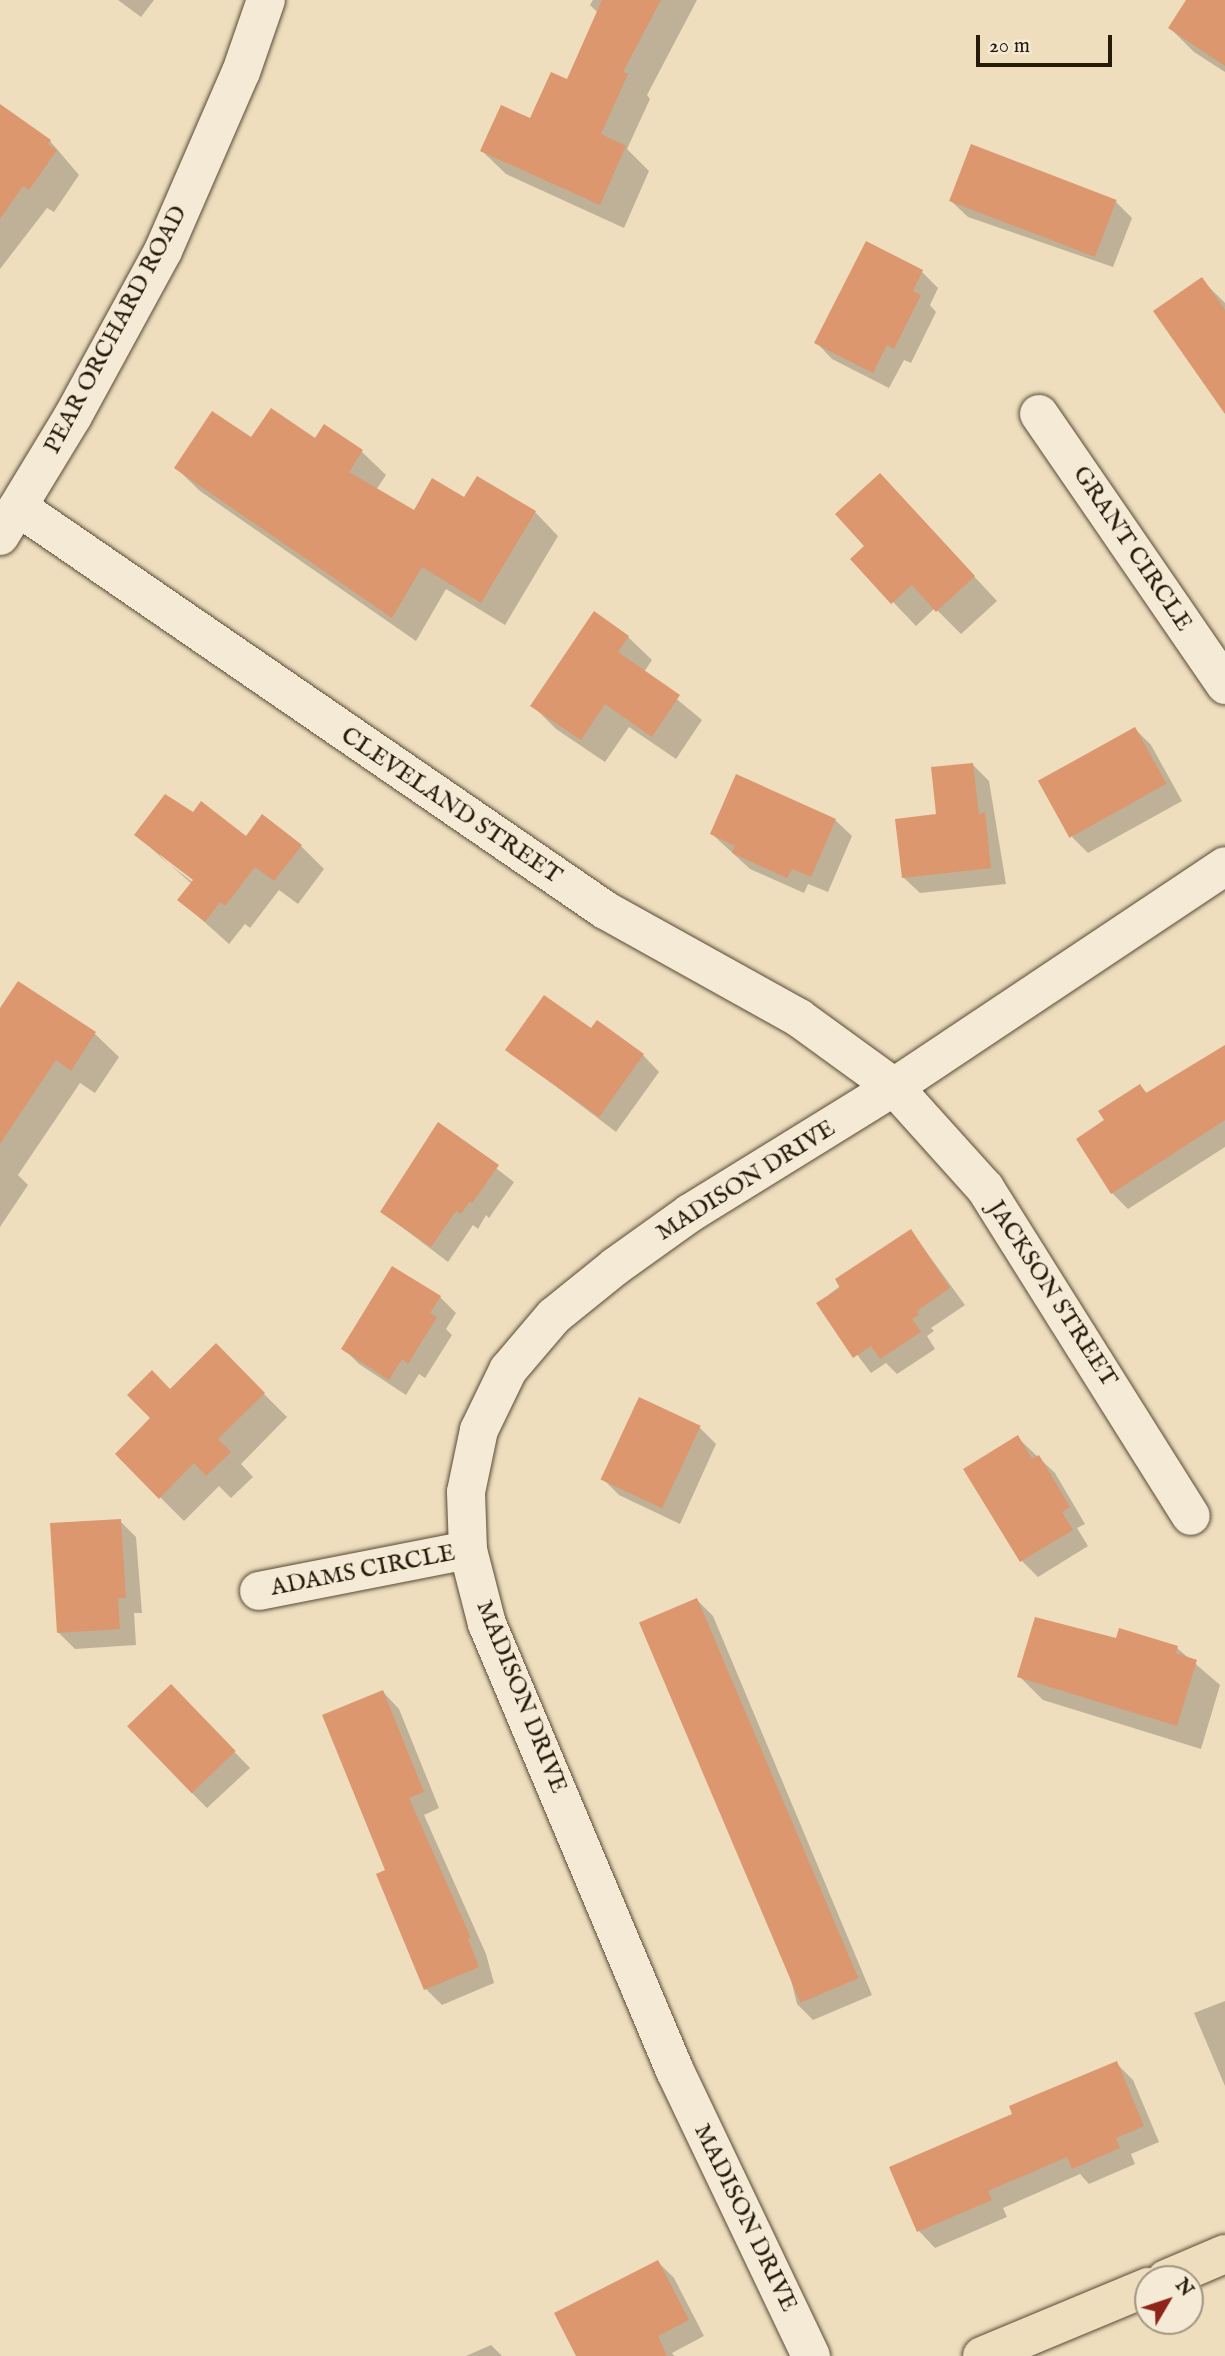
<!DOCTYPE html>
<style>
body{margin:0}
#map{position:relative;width:1225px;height:2356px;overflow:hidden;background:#eedebe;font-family:"IM FELL English",serif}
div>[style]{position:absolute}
.shadow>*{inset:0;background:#0003}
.building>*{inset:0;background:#dc976f;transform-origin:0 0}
.roads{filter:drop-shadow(0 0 2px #584b36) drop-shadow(0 0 2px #584b36)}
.minor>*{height:38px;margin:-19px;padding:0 19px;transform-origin:19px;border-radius:19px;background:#f4ead5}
.major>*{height:38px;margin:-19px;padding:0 19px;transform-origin:19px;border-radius:19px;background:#eedebe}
span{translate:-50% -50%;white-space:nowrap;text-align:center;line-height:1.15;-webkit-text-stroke:5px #f4ead5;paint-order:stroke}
.street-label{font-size:24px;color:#261a09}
.north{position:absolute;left:1134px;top:2265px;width:70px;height:70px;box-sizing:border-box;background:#f4ead5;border:2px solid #a29783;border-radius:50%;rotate:51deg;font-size:19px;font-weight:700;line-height:28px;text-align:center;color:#261a09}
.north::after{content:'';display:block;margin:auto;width:24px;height:32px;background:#8f2418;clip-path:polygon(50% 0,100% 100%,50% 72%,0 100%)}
.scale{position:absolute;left:976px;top:35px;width:136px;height:32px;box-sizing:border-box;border:4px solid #261a09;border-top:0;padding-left:9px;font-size:21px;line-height:24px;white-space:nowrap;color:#261a09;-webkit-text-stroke:5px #f4ead5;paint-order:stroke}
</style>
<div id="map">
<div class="shadow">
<div style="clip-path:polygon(118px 0,154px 0,141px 17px)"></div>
<div style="clip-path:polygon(593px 0,697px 0,647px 95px,650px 99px,627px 149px,649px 171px,624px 228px,506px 174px,482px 151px,531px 120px,568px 82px,598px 13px,590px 5px)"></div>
<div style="clip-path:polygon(1189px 0,1225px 0,1225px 72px,1194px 52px,1170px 28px)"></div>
<div style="clip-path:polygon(0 106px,50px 141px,79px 175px,54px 212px,47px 208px,0 269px)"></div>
<div style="clip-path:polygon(951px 201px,1116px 202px,1132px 218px,1113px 267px,968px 217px)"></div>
<div style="clip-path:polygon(922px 272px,938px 288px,930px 305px,936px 312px,911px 363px,904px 360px,889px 388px,832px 359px,816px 342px)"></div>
<div style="clip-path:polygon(1202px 280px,1225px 303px,1225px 411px)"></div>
<div style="clip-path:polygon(325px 427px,362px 452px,386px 475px,376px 490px,414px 512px,465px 499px,535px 512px,558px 536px,505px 625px,446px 589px,416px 641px,200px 491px,176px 468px,252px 440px,315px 441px)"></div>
<div style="clip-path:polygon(880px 475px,997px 601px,961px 634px,935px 608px,916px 626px,852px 559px,867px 546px)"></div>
<div style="clip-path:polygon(628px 637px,652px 660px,644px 672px,702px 720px,676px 759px,629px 727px,605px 762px,556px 729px,532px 705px)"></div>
<div style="clip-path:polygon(1135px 729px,1151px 745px,1182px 801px,1088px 853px,1072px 837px)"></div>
<div style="clip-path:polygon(972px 764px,989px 781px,1006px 884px,920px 893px,903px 877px)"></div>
<div style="clip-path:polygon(evenodd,194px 814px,246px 838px,301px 846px,324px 869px,298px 904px,279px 890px,250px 928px,245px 924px,229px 944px,180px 900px,192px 884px,136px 835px,194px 814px,160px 853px,201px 884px,199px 887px,160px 857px,160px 853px)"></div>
<div style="clip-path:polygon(835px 820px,852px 836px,828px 892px,808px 884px,804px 893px,750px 869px,712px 834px)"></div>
<div style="clip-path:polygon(19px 983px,95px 1034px,119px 1057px,95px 1093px,80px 1083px,18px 1175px,28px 1185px,0 1227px,0 1011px)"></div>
<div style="clip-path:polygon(591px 1031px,643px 1055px,659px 1072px,616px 1132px,507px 1049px)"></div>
<div style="clip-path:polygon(1225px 1047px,1225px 1147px,1128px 1209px,1112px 1193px,1106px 1121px,1140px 1086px,1148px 1094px)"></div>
<div style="clip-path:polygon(438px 1124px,514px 1182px,489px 1218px,486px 1215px,478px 1229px,473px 1225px,448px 1262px,382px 1212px)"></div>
<div style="clip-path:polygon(911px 1231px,965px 1305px,931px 1328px,934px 1331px,927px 1336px,935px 1349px,897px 1374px,886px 1363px,871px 1373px,818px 1303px)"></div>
<div style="clip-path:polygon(440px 1297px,456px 1313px,446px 1329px,452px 1335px,425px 1378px,419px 1374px,406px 1395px,359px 1364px,343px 1348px)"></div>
<div style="clip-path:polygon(216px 1346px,287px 1417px,241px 1464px,253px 1477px,231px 1498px,219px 1486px,184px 1521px,117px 1454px)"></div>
<div style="clip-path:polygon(700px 1428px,716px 1444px,680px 1524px,619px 1495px,603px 1479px)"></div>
<div style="clip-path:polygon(1018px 1438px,1055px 1473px,1085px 1524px,1077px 1528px,1088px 1546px,1038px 1577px,1022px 1561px,966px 1470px)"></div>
<div style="clip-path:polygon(120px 1521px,136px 1537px,142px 1613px,134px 1613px,136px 1645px,75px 1649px,59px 1633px)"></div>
<div style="clip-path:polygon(697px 1600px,713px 1616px,872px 1995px,813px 2020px,797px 2004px)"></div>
<div style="clip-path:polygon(1117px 1640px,1177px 1648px,1220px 1685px,1201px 1749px,1043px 1700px,1019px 1676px)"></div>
<div style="clip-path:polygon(171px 1686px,250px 1768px,207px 1808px,191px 1792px)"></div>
<div style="clip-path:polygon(383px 1692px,399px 1709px,439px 1808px,424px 1815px,486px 1954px,494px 1983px,442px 2005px,426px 1989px)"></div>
<div style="clip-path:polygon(1225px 2001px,1225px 2086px,1194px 2013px)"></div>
<div style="clip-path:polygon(1116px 2063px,1133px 2080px,1159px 2142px,1131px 2154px,1135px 2164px,1089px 2184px,1080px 2174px,1003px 2208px,1007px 2217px,935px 2248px,919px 2231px,891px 2168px,1014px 2115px)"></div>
<div style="clip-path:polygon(658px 2262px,674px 2278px,704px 2336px,672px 2353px,674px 2356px,578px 2356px)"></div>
<div style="clip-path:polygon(491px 2345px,502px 2356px,466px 2356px)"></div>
</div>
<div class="building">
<div style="clip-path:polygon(602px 0,661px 0,623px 72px,628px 74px,601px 134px,626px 146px,600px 205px,480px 151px,501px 105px,530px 118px,551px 72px,567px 79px)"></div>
<div style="clip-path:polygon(1186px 0,1225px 0,1225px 66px,1168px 28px)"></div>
<div style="clip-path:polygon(0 104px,51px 140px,48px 144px,57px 150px,29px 190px,23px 186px,0 219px)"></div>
<div style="left:971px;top:144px;width:156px;height:61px;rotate:21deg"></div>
<div style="clip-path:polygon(866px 241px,923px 270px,913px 291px,921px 295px,894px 349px,887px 345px,873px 373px,814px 343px)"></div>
<div style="clip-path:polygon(1202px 277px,1225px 310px,1225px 414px,1153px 311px)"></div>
<div style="clip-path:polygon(271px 408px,315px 438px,324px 424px,363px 450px,349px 472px,414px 510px,432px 478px,464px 497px,477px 476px,536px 511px,481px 603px,422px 567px,392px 618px,174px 468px,212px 411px,251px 437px)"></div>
<div style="clip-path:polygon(880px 473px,975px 576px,936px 612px,912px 585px,891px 604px,850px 559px,864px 546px,835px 514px)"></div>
<div style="clip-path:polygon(594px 611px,629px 636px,618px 652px,680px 695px,652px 737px,605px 704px,581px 740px,530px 706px)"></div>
<div style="left:1135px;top:727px;width:65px;height:111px;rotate:61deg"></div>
<div style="clip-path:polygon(973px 763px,979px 815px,985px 811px,991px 868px,902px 878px,895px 819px,936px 814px,931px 767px)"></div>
<div style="clip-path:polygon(736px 774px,836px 819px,811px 877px,792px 869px,787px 878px,732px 853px,735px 846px,710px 834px)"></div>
<div style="clip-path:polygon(165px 794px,193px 812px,201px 801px,246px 836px,262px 814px,302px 845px,274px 881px,255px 867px,225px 906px,220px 902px,205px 922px,177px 900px,193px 880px,134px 835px)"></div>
<div style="clip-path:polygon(18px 981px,96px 1032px,71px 1071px,56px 1060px,0 1144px,0 1008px)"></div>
<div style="clip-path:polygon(544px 995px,591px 1028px,597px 1020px,644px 1054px,599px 1117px,505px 1050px)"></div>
<div style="clip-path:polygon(1225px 1045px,1225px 1120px,1111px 1194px,1076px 1139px,1104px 1120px,1098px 1111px,1140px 1084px,1146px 1093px)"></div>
<div style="clip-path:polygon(438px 1122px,499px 1165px,472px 1203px,470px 1201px,461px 1214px,456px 1211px,431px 1247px,380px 1212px)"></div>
<div style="clip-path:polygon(911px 1229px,950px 1288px,917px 1311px,919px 1315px,912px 1319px,921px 1332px,880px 1359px,871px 1346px,853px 1358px,816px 1303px,840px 1288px,835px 1279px)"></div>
<div style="clip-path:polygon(392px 1266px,441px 1296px,430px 1313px,437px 1317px,408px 1364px,402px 1359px,389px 1380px,341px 1349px)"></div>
<div style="clip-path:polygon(216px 1343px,265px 1393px,218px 1439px,231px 1452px,206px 1476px,194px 1463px,159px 1499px,115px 1454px,150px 1418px,127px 1395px,152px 1370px,170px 1389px)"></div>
<div style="left:639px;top:1397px;width:68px;height:91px;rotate:25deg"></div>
<div style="clip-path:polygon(1018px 1435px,1032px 1459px,1039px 1455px,1070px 1507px,1062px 1512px,1073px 1530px,1020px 1562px,963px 1469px)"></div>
<div style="clip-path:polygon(121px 1519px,126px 1598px,118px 1598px,120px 1629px,57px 1633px,50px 1523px)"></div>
<div style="left:697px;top:1598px;width:413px;height:63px;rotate:67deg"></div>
<div style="clip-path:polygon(1035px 1617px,1116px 1638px,1119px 1628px,1178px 1646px,1176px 1653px,1197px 1660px,1177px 1726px,1017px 1677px)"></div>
<div style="left:171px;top:1684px;width:93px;height:61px;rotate:46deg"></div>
<div style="clip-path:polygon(383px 1690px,424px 1792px,409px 1798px,471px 1938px,468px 1939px,479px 1967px,424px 1990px,376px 1874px,385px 1870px,322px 1715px)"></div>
<div style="clip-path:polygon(1117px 2061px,1144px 2126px,1116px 2138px,1120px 2148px,1072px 2169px,1067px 2157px,988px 2191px,992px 2200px,917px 2232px,889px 2167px,1012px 2114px,1009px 2106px)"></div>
<div style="clip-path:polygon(658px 2260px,689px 2320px,658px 2336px,667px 2356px,576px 2356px,554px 2313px)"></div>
</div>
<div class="roads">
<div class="minor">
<div style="left:1039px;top:414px;width:329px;rotate:55.5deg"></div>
<div style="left:18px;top:507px;width:712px;rotate:34.47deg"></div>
<div style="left:605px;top:910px;width:222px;rotate:29.1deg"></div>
<div style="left:799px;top:1018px;width:117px;rotate:36deg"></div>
<div style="left:894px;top:1087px;width:136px;rotate:48deg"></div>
<div style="left:985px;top:1188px;width:387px;rotate:57.9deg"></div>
<div style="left:0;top:536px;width:140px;rotate:-58.7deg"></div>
<div style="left:73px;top:416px;width:188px;rotate:-61.4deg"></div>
<div style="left:163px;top:251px;width:195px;rotate:-66.5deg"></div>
<div style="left:241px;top:72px;width:76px;rotate:-70.9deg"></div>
<div style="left:259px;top:1591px;width:213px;rotate:-11.1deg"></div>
<div style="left:811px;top:2356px;width:316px;rotate:-115.5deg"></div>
<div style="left:675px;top:2071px;width:485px;rotate:-112.8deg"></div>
<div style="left:487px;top:1624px;width:76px;rotate:-104.4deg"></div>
<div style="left:468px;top:1550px;width:58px;rotate:-92deg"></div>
<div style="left:466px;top:1492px;width:63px;rotate:-78.2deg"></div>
<div style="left:479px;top:1430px;width:67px;rotate:-64.2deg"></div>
<div style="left:508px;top:1370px;width:71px;rotate:-49.6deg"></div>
<div style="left:554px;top:1316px;width:80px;rotate:-38.9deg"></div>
<div style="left:616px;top:1266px;width:91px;rotate:-35.6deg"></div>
<div style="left:690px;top:1213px;width:240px;rotate:-31.7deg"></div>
<div style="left:894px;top:1087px;width:398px;rotate:-33.7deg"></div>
</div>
<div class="major">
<div style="left:1166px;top:2279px;width:64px;rotate:-23deg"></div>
<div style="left:982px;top:2356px;width:180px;rotate:-22.6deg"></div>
</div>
</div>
<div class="street-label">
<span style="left:116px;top:330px;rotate:-62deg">PEAR ORCHARD ROAD</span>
<span style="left:1132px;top:549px;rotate:56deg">GRANT CIRCLE</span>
<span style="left:451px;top:806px;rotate:34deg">CLEVELAND STREET</span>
<span style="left:746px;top:1181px;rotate:-32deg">MADISON DRIVE</span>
<span style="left:1052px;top:1294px;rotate:57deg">JACKSON STREET</span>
<span style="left:363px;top:1571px;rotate:-11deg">ADAMS CIRCLE</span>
<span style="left:521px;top:1697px;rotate:68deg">MADISON DRIVE</span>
<span style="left:745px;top:2218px;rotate:64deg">MADISON DRIVE</span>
</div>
<div class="north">N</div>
<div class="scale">20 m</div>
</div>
